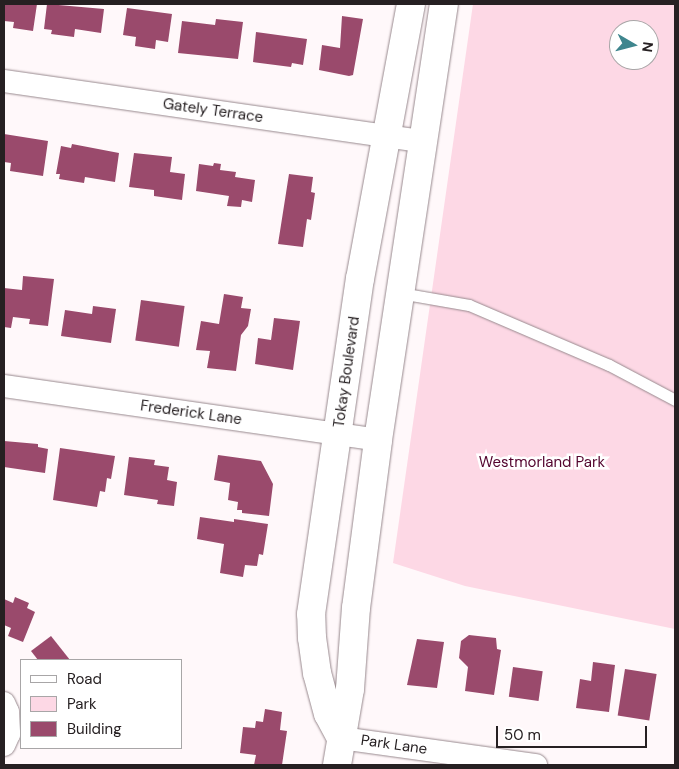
<!DOCTYPE html>
<style>
body{margin:0}
#map{position:relative;width:679px;height:769px;overflow:hidden;background:#fff8fa;font-family:"DM Sans",sans-serif}
div>[style]{position:absolute}
.green>*{inset:0;background:#fdd8e5}
.building>*{inset:0;background:#9a4a6c;transform-origin:0 0}
.roads{filter:drop-shadow(0 0 1px #98898e) drop-shadow(0 0 1px #98898e)}
.service>*{height:11px;margin:-5.5px;padding:0 5.5px;transform-origin:5.5px;border-radius:5.5px;background:#fff}
.minor>*{height:22px;margin:-11px;padding:0 11px;transform-origin:11px;border-radius:11px;background:#fff}
.tertiary>*{height:28px;margin:-14px;padding:0 14px;transform-origin:14px;border-radius:14px;background:#fff}
span{translate:-50% -50%;white-space:nowrap;text-align:center;line-height:1.15;-webkit-text-stroke:5px #fff;paint-order:stroke}
.street-label{font-size:15px;color:#262022}
.park-label{font-size:15px;color:#53042e}
.frame{position:absolute;inset:0;border:5px solid #262022;pointer-events:none}
.legend{position:absolute;left:20px;top:659px;width:162px;height:90px;box-sizing:border-box;background:#fff;border:1px solid #a8a6a7;margin:0;padding:6px 9px;list-style:none;font-size:15px;color:#262022}
.legend li{display:flex;align-items:center;gap:10px;height:25px}
.legend b{width:25px;border:1px solid #a8a6a7}
.north{position:absolute;left:609px;top:20px;width:50px;height:50px;box-sizing:border-box;background:#fff;border:1px solid #a8a6a7;border-radius:50%;rotate:98deg;font-size:14px;font-weight:700;line-height:20px;text-align:center;color:#262022}
.north::after{content:'';display:block;margin:auto;width:18px;height:22px;background:#3f868e;clip-path:polygon(50% 0,100% 100%,50% 72%,0 100%)}
.scale{position:absolute;left:496px;top:726px;width:151px;height:22px;box-sizing:border-box;border:2px solid #262022;border-top:0;padding-left:6px;font-size:15px;line-height:18px;white-space:nowrap;color:#262022;-webkit-text-stroke:4px #fff;paint-order:stroke}
</style>
<div id="map">
<div class="green">
<div style="clip-path:polygon(evenodd,473px 4px,675px 4px,675px 629px,465px 586px,393px 563px,473px 4px,619px 30px,649px 30px,649px 60px,619px 60px,619px 30px)"></div>
</div>
<div class="building">
<div style="clip-path:polygon(4px 4px,37px 4px,33px 31px,13px 28px,14px 22px,4px 21px)"></div>
<div style="clip-path:polygon(47px 4px,104px 9px,101px 33px,75px 29px,74px 37px,51px 34px,52px 30px,44px 29px)"></div>
<div style="clip-path:polygon(127px 8px,172px 14px,168px 42px,156px 40px,155px 49px,135px 46px,136px 37px,123px 35px)"></div>
<div style="clip-path:polygon(342px 16px,363px 19px,353px 75px,349px 76px,319px 70px,322px 45px,340px 48px)"></div>
<div style="clip-path:polygon(216px 19px,243px 22px,238px 59px,178px 53px,182px 21px,215px 25px)"></div>
<div style="clip-path:polygon(256px 32px,307px 39px,303px 65px,292px 63px,291px 67px,253px 62px)"></div>
<div style="clip-path:polygon(4px 134px,48px 141px,43px 176px,10px 171px,11px 163px,4px 162px)"></div>
<div style="clip-path:polygon(72px 144px,119px 153px,115px 182px,85px 177px,84px 183px,59px 179px,60px 174px,56px 174px,61px 146px,71px 148px)"></div>
<div style="clip-path:polygon(134px 153px,172px 157px,170px 172px,185px 174px,182px 200px,154px 196px,154px 190px,129px 187px)"></div>
<div style="clip-path:polygon(214px 163px,221px 164px,220px 170px,236px 172px,235px 177px,255px 180px,252px 202px,242px 200px,241px 207px,227px 206px,229px 196px,196px 191px,199px 164px,213px 166px)"></div>
<div style="clip-path:polygon(289px 174px,313px 177px,311px 192px,315px 193px,311px 220px,307px 219px,303px 247px,278px 244px)"></div>
<div style="clip-path:polygon(23px 276px,54px 279px,48px 326px,29px 324px,30px 319px,13px 317px,11px 328px,4px 327px,4px 288px,22px 290px)"></div>
<div style="clip-path:polygon(224px 294px,243px 297px,241px 308px,251px 309px,248px 326px,241px 335px,236px 371px,207px 368px,210px 351px,196px 350px,201px 321px,219px 324px)"></div>
<div style="left:141px;top:300px;width:44px;height:41px;rotate:8deg"></div>
<div style="clip-path:polygon(93px 306px,116px 309px,111px 343px,61px 336px,65px 310px,92px 314px)"></div>
<div style="clip-path:polygon(274px 318px,300px 321px,293px 370px,255px 364px,258px 338px,271px 340px)"></div>
<div style="clip-path:polygon(4px 441px,38px 444px,38px 447px,48px 449px,45px 473px,4px 467px)"></div>
<div style="clip-path:polygon(60px 448px,115px 456px,111px 479px,107px 478px,105px 492px,100px 491px,97px 507px,53px 500px)"></div>
<div style="clip-path:polygon(218px 455px,261px 461px,273px 484px,269px 516px,242px 513px,242px 510px,237px 510px,238px 502px,228px 500px,230px 483px,214px 480px)"></div>
<div style="clip-path:polygon(129px 457px,155px 460px,154px 465px,169px 467px,167px 480px,177px 482px,174px 506px,157px 504px,158px 500px,124px 495px)"></div>
<div style="clip-path:polygon(200px 517px,234px 522px,234px 519px,268px 524px,263px 555px,259px 554px,257px 566px,245px 565px,243px 577px,220px 573px,224px 544px,197px 539px)"></div>
<div style="clip-path:polygon(15px 597px,29px 603px,27px 608px,35px 612px,23px 642px,8px 636px,11px 628px,4px 625px,4px 599px,13px 603px)"></div>
<div style="clip-path:polygon(469px 635px,496px 638px,497px 649px,501px 650px,494px 695px,465px 691px,468px 667px,459px 658px,461px 641px)"></div>
<div style="clip-path:polygon(51px 636px,70px 660px,38px 660px,31px 651px)"></div>
<div style="clip-path:polygon(417px 639px,444px 642px,437px 688px,407px 685px)"></div>
<div style="clip-path:polygon(593px 662px,615px 665px,609px 712px,576px 708px,580px 679px,591px 681px)"></div>
<div style="left:513px;top:667px;width:30px;height:30px;rotate:8deg"></div>
<div style="left:625px;top:669px;width:32px;height:47px;rotate:9deg"></div>
<div style="clip-path:polygon(265px 709px,282px 712px,280px 730px,287px 731px,282px 765px,254px 765px,256px 755px,240px 753px,243px 727px,255px 728px,256px 721px,263px 722px)"></div>
</div>
<div class="roads">
<div class="service">
<div style="left:400px;top:293px;width:70px;rotate:9.9deg"></div>
<div style="left:469px;top:305px;width:152px;rotate:23.2deg"></div>
<div style="left:609px;top:365px;width:75px;rotate:27.9deg"></div>
</div>
<div class="minor">
<div style="left:4px;top:81px;width:422px;rotate:8.2deg"></div>
<div style="left:4px;top:386px;width:378px;rotate:8.2deg"></div>
<div style="left:4px;top:703px;width:10px;rotate:66deg"></div>
<div style="left:8px;top:712px;width:22px;rotate:87deg"></div>
<div style="left:9px;top:734px;width:12px;rotate:114deg"></div>
<div style="left:341px;top:738px;width:197px;rotate:7.9deg"></div>
</div>
<div class="tertiary">
<div style="left:341px;top:738px;width:27px;rotate:-118deg"></div>
<div style="left:328px;top:714px;width:42px;rotate:-105deg"></div>
<div style="left:317px;top:673px;width:35px;rotate:-98deg"></div>
<div style="left:312px;top:638px;width:24px;rotate:-92deg"></div>
<div style="left:311px;top:614px;width:339px;rotate:-81.7deg"></div>
<div style="left:360px;top:279px;width:280px;rotate:-79.5deg"></div>
<div style="left:337px;top:765px;width:77px;rotate:-80.3deg"></div>
<div style="left:350px;top:689px;width:81px;rotate:-85.8deg"></div>
<div style="left:356px;top:608px;width:169px;rotate:-82.5deg"></div>
<div style="left:378px;top:440px;width:441px;rotate:-81.4deg"></div>
</div>
</div>
<div class="street-label">
<span style="left:213px;top:111px;rotate:8deg">Gately Terrace</span>
<span style="left:347px;top:372px;rotate:-82deg">Tokay Boulevard</span>
<span style="left:191px;top:413px;rotate:8deg">Frederick Lane</span>
<span style="left:394px;top:745px;rotate:8deg">Park Lane</span>
</div>
<div class="park-label">
<span style="left:542px;top:463px">Westmorland Park</span>
</div>
<div class="frame"></div>
<ul class="legend">
<li><b style="height:6px;background:#fff"></b>Road</li>
<li><b style="height:14px;background:#fdd8e5"></b>Park</li>
<li><b style="height:14px;background:#9a4a6c"></b>Building</li>
</ul>
<div class="north">N</div>
<div class="scale">50 m</div>
</div>
